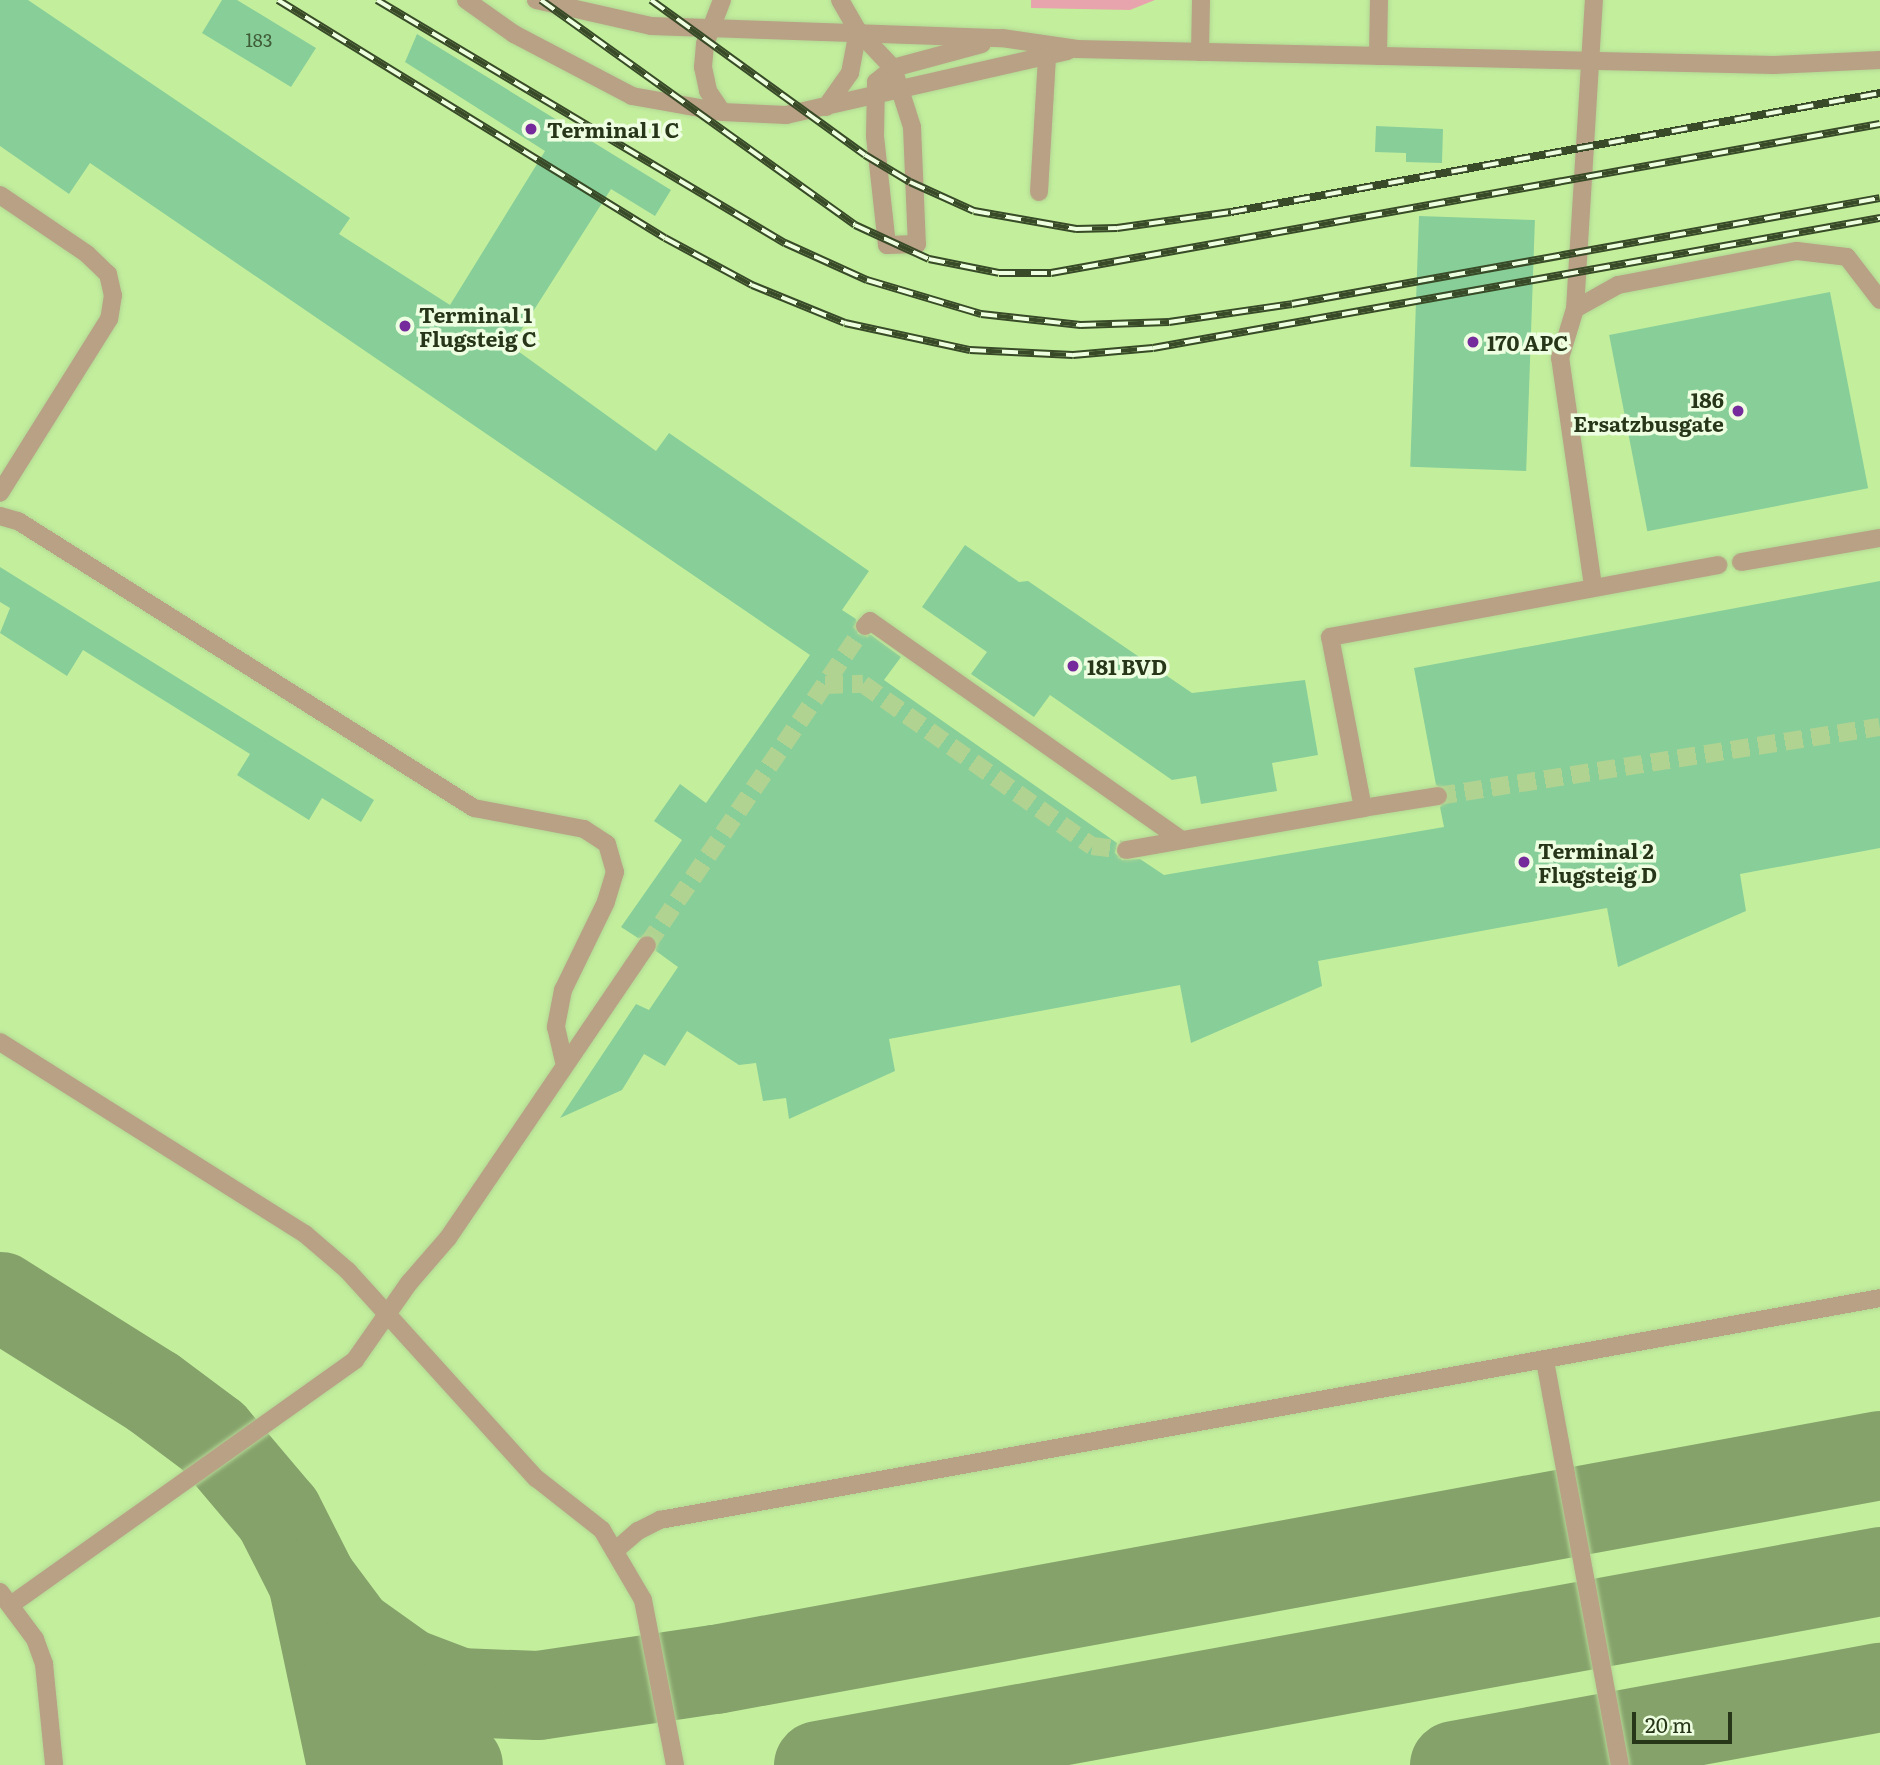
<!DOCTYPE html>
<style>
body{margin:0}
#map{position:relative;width:1880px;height:1765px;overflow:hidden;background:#d2faaf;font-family:Literata,serif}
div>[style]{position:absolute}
.built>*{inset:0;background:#c3ef9d;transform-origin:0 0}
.green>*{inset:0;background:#e8a4ac}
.taxiway>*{height:89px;margin:-44.5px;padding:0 44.5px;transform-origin:44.5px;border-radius:44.5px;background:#85a26b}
.building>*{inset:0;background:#88ce99;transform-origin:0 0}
.minor-tunnel>*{height:18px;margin-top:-9px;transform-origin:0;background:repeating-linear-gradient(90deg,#b0d391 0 18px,transparent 0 27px)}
.roads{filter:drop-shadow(0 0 2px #b3d794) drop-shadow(0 0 2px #b3d794)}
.minor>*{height:18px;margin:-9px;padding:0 9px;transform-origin:9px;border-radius:9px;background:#b9a185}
.rail>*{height:8px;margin-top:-4px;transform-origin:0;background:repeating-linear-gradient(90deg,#eeffe1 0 16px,#384a27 0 32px);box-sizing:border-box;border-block:2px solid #384a27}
.dots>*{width:19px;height:19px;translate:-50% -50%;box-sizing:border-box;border:4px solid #eeffe1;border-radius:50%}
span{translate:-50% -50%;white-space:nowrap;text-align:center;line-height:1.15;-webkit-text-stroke:7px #eeffe1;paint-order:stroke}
.number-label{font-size:18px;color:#3f5c38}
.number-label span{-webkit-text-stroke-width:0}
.poi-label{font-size:21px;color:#273618;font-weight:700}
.left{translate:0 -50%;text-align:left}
.right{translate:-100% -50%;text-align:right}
.scale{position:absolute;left:1632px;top:1712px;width:100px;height:32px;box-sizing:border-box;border:4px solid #273618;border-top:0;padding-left:9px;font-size:21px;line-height:24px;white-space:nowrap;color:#273618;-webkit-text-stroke:5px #eeffe1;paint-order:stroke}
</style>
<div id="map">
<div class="built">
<div style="left:0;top:0;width:1880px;height:1765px"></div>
</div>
<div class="green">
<div style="clip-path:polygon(1031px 0,1155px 0,1130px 10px,1031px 8px)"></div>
</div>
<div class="taxiway">
<div style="left:0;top:1296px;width:181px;rotate:32.1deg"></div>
<div style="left:153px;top:1392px;width:74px;rotate:36.7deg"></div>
<div style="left:212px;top:1436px;width:102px;rotate:49.8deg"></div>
<div style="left:278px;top:1514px;width:75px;rotate:63.1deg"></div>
<div style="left:312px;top:1581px;width:188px;rotate:78deg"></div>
<div style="left:312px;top:1581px;width:64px;rotate:53.3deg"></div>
<div style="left:350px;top:1632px;width:69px;rotate:35.5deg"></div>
<div style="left:406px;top:1672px;width:57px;rotate:20.7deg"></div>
<div style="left:459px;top:1692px;width:79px;rotate:2.2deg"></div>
<div style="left:538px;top:1695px;width:179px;rotate:-8.4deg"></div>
<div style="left:715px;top:1669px;width:1184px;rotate:-10.41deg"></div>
<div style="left:348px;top:1661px;width:91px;rotate:50.4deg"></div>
<div style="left:406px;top:1731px;width:62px;rotate:33.2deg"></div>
<div style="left:818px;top:1765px;width:1080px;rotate:-10.35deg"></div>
<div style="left:1454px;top:1765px;width:433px;rotate:-10.4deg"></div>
</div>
<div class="building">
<div style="clip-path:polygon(0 0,28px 0,350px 218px,339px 234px,450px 305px,545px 151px,405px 62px,417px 34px,671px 190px,655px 216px,611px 189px,511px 346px,656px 451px,669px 433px,869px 571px,842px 610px,856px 619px,858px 634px,871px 635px,901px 657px,884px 680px,1117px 843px,1115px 853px,1122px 860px,1140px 859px,1164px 875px,1444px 827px,1440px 807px,1449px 794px,1436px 785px,1414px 668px,1880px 581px,1880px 848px,1740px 874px,1746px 911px,1618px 967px,1607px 908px,1318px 961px,1322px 986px,1191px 1043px,1180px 985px,889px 1039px,895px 1071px,789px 1119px,786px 1098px,763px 1101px,756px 1063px,739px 1065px,687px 1031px,665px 1066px,644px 1054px,622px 1090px,560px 1118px,636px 1004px,649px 1010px,678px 967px,656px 951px,654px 936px,638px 938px,621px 927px,682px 840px,654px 821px,680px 784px,706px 803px,810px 655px,90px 163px,69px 194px,0 146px)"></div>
<div style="clip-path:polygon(222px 0,237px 0,316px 48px,291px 87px,202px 33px)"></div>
<div style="clip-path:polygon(1376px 126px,1443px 129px,1442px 163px,1406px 162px,1406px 153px,1375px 152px)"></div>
<div style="left:1419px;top:216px;width:116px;height:251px;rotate:2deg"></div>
<div style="left:1830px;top:292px;width:200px;height:225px;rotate:79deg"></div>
<div style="clip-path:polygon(965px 545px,1019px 582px,1028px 581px,1192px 693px,1305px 680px,1318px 755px,1272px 763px,1277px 791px,1201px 804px,1196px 776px,1172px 780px,1050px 695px,1034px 717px,971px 674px,987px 652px,922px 607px)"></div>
<div style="clip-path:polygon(0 567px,374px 800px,361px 822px,322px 798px,309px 820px,237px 775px,250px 754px,83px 650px,67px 676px,0 633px,10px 608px,0 602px)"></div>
</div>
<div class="minor-tunnel">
<div style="left:825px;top:685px;width:38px;rotate:-2deg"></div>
<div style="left:863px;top:684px;width:281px;rotate:35.3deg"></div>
<div style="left:1092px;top:846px;width:34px;rotate:7deg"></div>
<div style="left:1438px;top:796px;width:447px;rotate:-8.9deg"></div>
<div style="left:647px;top:945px;width:386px;rotate:-55.7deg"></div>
</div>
<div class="roads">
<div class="minor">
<div style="left:466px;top:0;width:59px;rotate:35.3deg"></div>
<div style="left:514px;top:34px;width:133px;rotate:27.7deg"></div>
<div style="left:632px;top:96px;width:91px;rotate:10.1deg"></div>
<div style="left:722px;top:112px;width:64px;rotate:2.7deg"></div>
<div style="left:786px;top:115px;width:289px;rotate:-12.8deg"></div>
<div style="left:536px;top:0;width:118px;rotate:12.7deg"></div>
<div style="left:651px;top:26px;width:351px;rotate:2deg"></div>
<div style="left:1002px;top:38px;width:76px;rotate:8.3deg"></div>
<div style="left:1077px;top:49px;width:697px;rotate:1.32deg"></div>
<div style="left:1774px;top:65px;width:106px;rotate:-2.7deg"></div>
<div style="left:722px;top:0;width:47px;rotate:111.1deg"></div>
<div style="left:705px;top:44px;width:23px;rotate:95deg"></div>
<div style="left:703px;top:67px;width:25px;rotate:78deg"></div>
<div style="left:708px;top:91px;width:25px;rotate:56deg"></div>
<div style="left:840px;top:0;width:36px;rotate:60deg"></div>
<div style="left:858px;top:31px;width:51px;rotate:46.6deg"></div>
<div style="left:893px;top:68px;width:62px;rotate:72.1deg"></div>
<div style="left:912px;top:127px;width:117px;rotate:87.6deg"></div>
<div style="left:917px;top:244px;width:30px;rotate:178deg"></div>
<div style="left:887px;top:245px;width:110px;rotate:-96.3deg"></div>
<div style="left:875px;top:136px;width:54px;rotate:-88.9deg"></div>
<div style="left:876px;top:82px;width:22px;rotate:-39deg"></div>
<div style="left:893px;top:68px;width:92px;rotate:-15.1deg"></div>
<div style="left:1200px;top:52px;width:52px;rotate:-88.9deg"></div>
<div style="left:1378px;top:56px;width:56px;rotate:-89deg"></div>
<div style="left:826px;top:107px;width:42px;rotate:-54.8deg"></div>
<div style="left:850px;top:73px;width:43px;rotate:-79.2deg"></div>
<div style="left:1039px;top:192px;width:136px;rotate:-86.6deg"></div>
<div style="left:0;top:195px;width:105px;rotate:34.1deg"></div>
<div style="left:87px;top:254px;width:29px;rotate:44deg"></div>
<div style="left:108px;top:274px;width:22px;rotate:77deg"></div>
<div style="left:113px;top:295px;width:24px;rotate:99deg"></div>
<div style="left:109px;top:319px;width:205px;rotate:122.1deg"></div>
<div style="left:1575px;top:309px;width:310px;rotate:-86.5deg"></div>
<div style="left:0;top:516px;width:19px;rotate:16deg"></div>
<div style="left:18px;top:521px;width:539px;rotate:32.19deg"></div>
<div style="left:474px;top:808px;width:112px;rotate:10.8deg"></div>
<div style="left:584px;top:829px;width:27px;rotate:33deg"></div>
<div style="left:607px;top:844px;width:29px;rotate:74deg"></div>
<div style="left:615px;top:872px;width:31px;rotate:107deg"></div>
<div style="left:606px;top:902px;width:98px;rotate:116deg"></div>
<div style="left:563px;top:990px;width:38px;rotate:101deg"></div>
<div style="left:556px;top:1027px;width:39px;rotate:77deg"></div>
<div style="left:1741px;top:562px;width:141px;rotate:-9.8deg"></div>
<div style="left:1593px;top:586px;width:230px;rotate:-98.2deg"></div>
<div style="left:1560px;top:358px;width:51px;rotate:-73deg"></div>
<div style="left:1575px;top:309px;width:49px;rotate:-29.2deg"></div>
<div style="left:1618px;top:285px;width:182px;rotate:-10.8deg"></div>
<div style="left:1797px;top:251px;width:50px;rotate:6.8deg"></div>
<div style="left:1847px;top:257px;width:54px;rotate:52.5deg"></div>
<div style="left:865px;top:626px;width:7px;rotate:-45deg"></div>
<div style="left:870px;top:621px;width:378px;rotate:35.1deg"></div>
<div style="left:1438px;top:796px;width:76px;rotate:170.9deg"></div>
<div style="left:1363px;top:808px;width:174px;rotate:-100.9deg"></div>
<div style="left:1330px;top:637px;width:395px;rotate:-10.5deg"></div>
<div style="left:1126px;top:850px;width:241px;rotate:-10deg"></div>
<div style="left:0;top:1042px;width:360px;rotate:32.2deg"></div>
<div style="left:305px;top:1234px;width:57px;rotate:40.7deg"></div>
<div style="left:348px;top:1271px;width:280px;rotate:47.8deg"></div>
<div style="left:536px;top:1478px;width:84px;rotate:38.2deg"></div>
<div style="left:602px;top:1530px;width:81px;rotate:59.6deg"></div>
<div style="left:643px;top:1600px;width:168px;rotate:79deg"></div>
<div style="left:1545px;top:1361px;width:411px;rotate:79.5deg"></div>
<div style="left:617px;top:1549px;width:28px;rotate:-41deg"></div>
<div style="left:638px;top:1531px;width:25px;rotate:-27deg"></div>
<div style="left:660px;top:1520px;width:1240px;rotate:-10.31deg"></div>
<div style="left:0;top:1592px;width:59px;rotate:53.3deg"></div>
<div style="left:35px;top:1639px;width:27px;rotate:70deg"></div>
<div style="left:44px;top:1664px;width:101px;rotate:84.3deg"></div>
<div style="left:12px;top:1604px;width:421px;rotate:-35.4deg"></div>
<div style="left:355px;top:1360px;width:94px;rotate:-55deg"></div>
<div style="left:409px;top:1283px;width:60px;rotate:-49.1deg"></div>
<div style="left:448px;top:1238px;width:354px;rotate:-55.8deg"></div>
</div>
</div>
<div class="rail">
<div style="left:278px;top:0;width:454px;rotate:31.6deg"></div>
<div style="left:665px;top:238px;width:99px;rotate:28.4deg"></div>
<div style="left:752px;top:285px;width:100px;rotate:22.2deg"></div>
<div style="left:845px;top:323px;width:128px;rotate:12.2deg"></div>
<div style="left:970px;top:350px;width:103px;rotate:2.8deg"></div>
<div style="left:1073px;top:355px;width:80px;rotate:-5deg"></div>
<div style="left:1153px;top:348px;width:739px;rotate:-10.14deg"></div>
<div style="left:377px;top:0;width:475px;rotate:30.8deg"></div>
<div style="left:785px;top:243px;width:90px;rotate:24.3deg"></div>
<div style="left:867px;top:280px;width:119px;rotate:16.6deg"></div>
<div style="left:981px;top:314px;width:100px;rotate:6.3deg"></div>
<div style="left:1080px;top:325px;width:89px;rotate:-1.9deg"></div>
<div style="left:1169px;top:322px;width:124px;rotate:-8.3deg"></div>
<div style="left:1292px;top:304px;width:597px;rotate:-10.22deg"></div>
<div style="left:541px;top:0;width:386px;rotate:35.6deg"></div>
<div style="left:855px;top:225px;width:81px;rotate:24.7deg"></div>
<div style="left:929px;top:259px;width:71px;rotate:11.3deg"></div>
<div style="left:999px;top:273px;width:52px"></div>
<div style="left:1051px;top:273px;width:842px;rotate:-10.19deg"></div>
<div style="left:651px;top:0;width:264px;rotate:35.9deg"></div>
<div style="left:865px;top:155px;width:52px;rotate:31deg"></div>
<div style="left:910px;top:182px;width:70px;rotate:24.4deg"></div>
<div style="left:974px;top:211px;width:104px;rotate:10deg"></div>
<div style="left:1076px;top:229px;width:41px;rotate:-1.4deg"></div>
<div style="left:1117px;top:228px;width:115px;rotate:-8deg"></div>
<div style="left:1231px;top:212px;width:660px;rotate:-10.39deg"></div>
</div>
<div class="dots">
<div style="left:531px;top:129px;background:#762b9d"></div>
<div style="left:405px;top:326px;background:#762b9d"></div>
<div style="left:1473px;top:342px;background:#762b9d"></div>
<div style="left:1738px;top:411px;background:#762b9d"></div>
<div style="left:1073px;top:666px;background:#762b9d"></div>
<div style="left:1524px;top:862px;background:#762b9d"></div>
</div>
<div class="number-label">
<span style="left:259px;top:40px">183</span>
</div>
<div class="poi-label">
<span class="left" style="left:547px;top:129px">Terminal 1 C</span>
<span class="left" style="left:419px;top:326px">Terminal 1<br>Flugsteig C</span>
<span class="left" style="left:1487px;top:342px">170 APC</span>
<span class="right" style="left:1724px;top:411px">186<br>Ersatzbusgate</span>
<span class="left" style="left:1087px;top:666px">181 BVD</span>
<span class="left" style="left:1538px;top:862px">Terminal 2<br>Flugsteig D</span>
</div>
<div class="scale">20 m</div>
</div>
